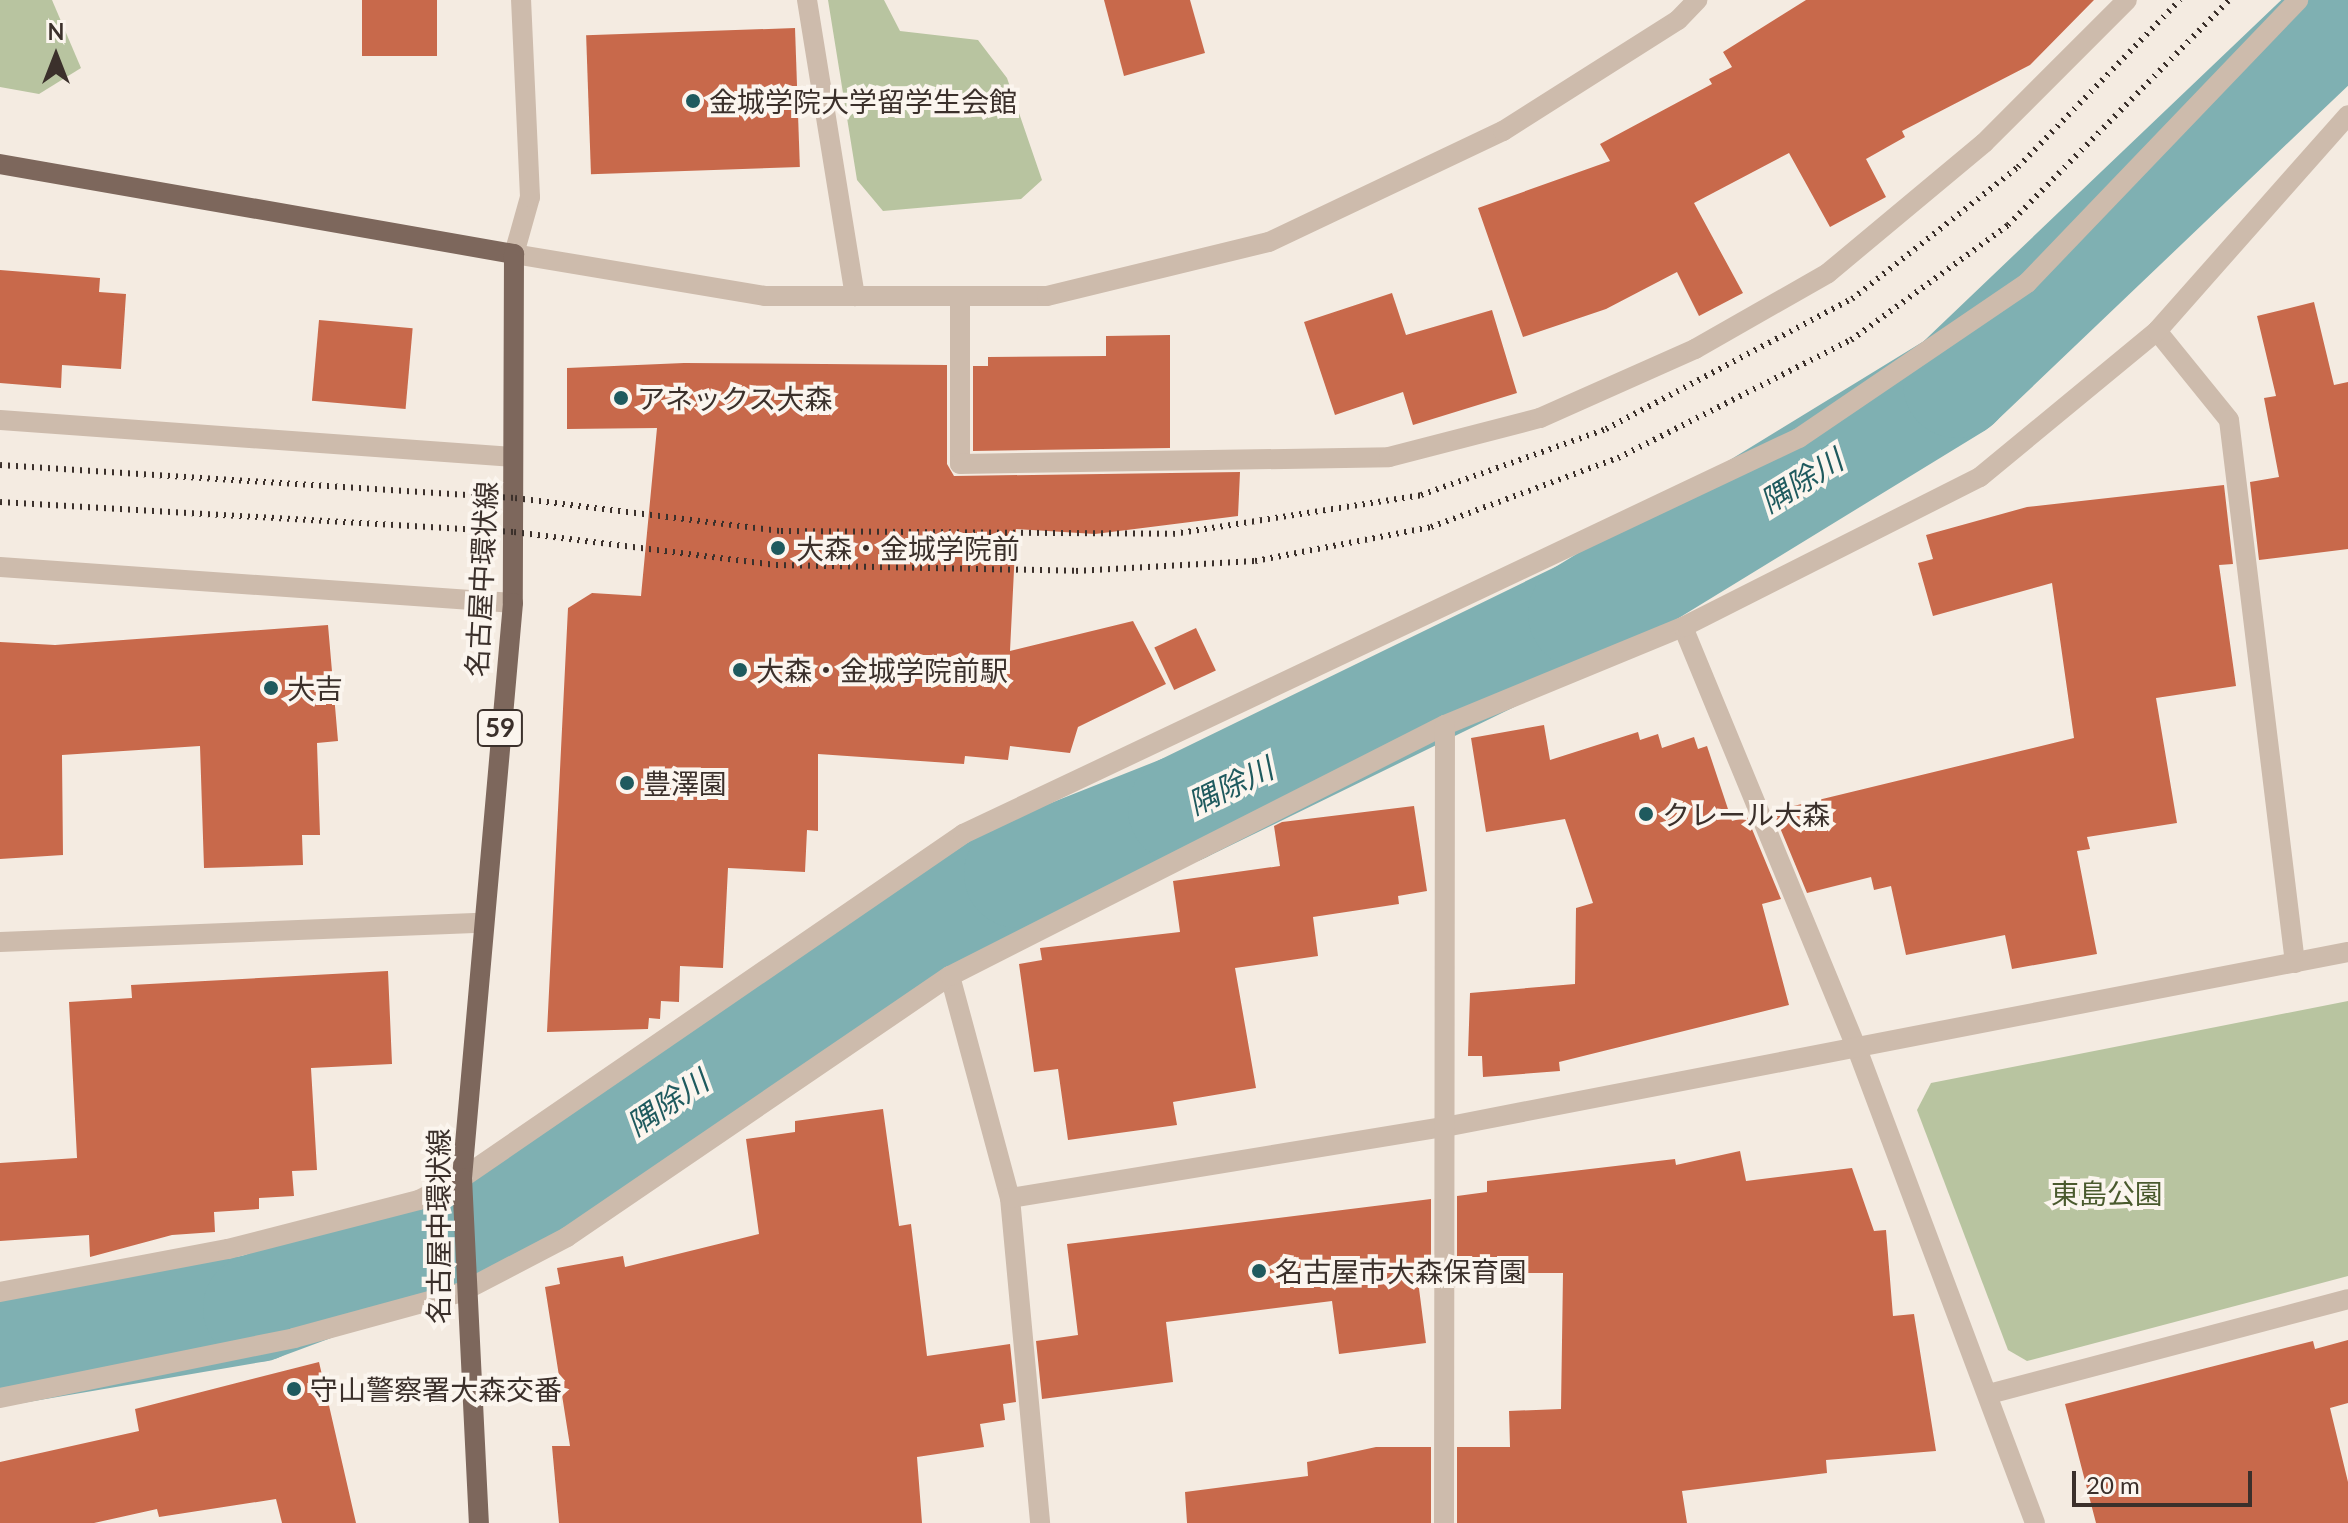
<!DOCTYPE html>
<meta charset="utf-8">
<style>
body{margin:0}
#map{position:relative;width:2348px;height:1523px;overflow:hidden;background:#f4ebe1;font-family:Lato,"Noto Sans JP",sans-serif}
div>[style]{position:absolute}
.green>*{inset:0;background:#b8c4a0}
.river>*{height:108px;margin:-54px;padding:0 54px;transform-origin:54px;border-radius:54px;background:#7fb0b2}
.building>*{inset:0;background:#c8694b;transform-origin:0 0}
.minor>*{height:20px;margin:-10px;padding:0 10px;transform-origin:10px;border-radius:10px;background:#cdbbac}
.tertiary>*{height:20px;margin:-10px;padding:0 10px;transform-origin:10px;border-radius:10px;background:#cdbbac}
.primary>*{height:20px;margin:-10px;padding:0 10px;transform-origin:10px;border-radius:10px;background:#7d675c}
.rail>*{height:6px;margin-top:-3px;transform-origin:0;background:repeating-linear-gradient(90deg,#3b302b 0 2px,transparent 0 8px)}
.dots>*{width:22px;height:22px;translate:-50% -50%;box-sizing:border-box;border:4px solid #fbf5ee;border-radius:50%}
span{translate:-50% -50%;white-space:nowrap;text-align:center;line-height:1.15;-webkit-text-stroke:8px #fbf5ee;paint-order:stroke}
.shield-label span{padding:2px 6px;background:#fbf5ee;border:2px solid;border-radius:6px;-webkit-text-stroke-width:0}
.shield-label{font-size:26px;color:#3b302b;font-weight:700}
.poi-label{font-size:28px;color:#3b302b}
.left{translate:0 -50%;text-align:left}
.street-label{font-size:28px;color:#3b302b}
.park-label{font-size:28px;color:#4a5a2e}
.water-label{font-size:30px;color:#1f5a5e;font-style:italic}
.north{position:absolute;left:16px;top:16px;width:80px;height:80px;-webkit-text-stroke:6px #fbf5ee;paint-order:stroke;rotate:0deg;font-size:22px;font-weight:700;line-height:32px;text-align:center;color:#3b302b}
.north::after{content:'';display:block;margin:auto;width:28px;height:36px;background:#3b302b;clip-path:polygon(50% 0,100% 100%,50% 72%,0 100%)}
.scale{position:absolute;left:2072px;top:1471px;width:180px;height:36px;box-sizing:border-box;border:4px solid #3b302b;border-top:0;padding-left:10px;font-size:24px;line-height:28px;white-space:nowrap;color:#3b302b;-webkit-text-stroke:6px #fbf5ee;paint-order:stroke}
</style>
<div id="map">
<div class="green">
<div style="clip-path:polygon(0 0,52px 0,81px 68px,39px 94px,0 87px)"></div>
<div style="clip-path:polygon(828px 0,884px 0,900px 31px,978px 40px,1007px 78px,1042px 180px,1021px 199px,883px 211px,857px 180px)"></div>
<div style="clip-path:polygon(2348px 1001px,2348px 1276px,2027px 1361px,2008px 1350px,1917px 1110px,1931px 1083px)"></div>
</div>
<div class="river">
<div style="left:0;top:1352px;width:261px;rotate:-9.7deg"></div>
<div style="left:257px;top:1308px;width:258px;rotate:-20.4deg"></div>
<div style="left:499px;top:1218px;width:623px;rotate:-33.54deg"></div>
<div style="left:1018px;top:874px;width:176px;rotate:-21.6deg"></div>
<div style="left:1182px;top:809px;width:445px;rotate:-26deg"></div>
<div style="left:1582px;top:614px;width:440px;rotate:-31.5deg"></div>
<div style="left:1957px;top:384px;width:540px;rotate:-43.65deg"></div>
</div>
<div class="building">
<div style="left:362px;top:0;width:75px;height:56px"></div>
<div style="clip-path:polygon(1104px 0,1190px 0,1205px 53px,1124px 76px)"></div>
<div style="clip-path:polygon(1806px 0,2094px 0,2030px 65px,1902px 131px,1905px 137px,1866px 159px,1886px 197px,1830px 227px,1789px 153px,1694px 203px,1743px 293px,1699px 316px,1677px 272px,1606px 309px,1523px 337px,1478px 208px,1610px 161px,1600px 144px,1712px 84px,1709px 79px,1732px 67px,1723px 52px)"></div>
<div style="left:795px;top:28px;width:139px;height:209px;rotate:88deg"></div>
<div style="clip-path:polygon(0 270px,100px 278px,99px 292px,126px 294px,121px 369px,62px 365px,61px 388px,0 383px)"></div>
<div style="clip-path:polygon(1392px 293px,1406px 335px,1492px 310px,1517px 393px,1413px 425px,1403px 392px,1335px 415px,1304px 322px)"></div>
<div style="clip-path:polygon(2314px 302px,2334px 385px,2348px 382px,2348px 549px,2259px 560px,2250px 482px,2279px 477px,2264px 398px,2276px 396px,2257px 316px)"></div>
<div style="left:319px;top:320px;width:94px;height:81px;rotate:5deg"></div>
<div style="clip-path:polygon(1170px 335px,1170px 448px,973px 451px,973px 366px,988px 366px,988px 357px,1106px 356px,1106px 336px)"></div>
<div style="clip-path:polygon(684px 363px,947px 365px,947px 464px,954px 476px,1240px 472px,1238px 516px,1095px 534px,1016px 529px,1010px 651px,1133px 621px,1166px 684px,1078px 727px,1070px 753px,1010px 746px,1008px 760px,965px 756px,964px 764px,818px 754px,818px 831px,807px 830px,805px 872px,728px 868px,723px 968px,680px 966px,679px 1002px,661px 1001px,660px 1019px,649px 1018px,648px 1029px,547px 1032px,568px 608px,592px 593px,641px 596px,657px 428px,567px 429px,567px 368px)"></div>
<div style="clip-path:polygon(2224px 485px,2233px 564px,2219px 565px,2236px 686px,2156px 698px,2177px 823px,2087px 837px,2090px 849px,2077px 851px,2097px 954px,2012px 969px,2005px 935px,1906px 955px,1891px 886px,1874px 890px,1871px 877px,1807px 893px,1773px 811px,2074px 738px,2052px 583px,1933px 616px,1918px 563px,1933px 559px,1926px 535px,2027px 507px)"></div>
<div style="clip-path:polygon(328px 625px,338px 741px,317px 743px,320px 835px,302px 835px,303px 865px,204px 868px,200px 746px,62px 755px,63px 855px,0 859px,0 642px,55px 645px)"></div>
<div style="left:1196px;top:628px;width:47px;height:46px;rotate:65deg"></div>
<div style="clip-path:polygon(1544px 725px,1550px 760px,1638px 732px,1640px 740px,1658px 734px,1662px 748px,1694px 737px,1698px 749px,1707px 746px,1732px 821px,1747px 817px,1781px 899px,1762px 904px,1789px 1005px,1559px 1062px,1560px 1071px,1483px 1077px,1482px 1056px,1468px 1056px,1470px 993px,1575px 984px,1576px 908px,1593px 903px,1565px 819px,1486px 832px,1471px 738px)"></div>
<div style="clip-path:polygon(1414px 806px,1427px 891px,1398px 896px,1399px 904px,1313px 917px,1318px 956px,1235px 968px,1256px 1088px,1173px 1102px,1177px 1125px,1068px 1140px,1058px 1069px,1034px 1072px,1019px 964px,1042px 960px,1040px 948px,1180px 932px,1173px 881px,1280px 866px,1274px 826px,1282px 822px)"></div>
<div style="clip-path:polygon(388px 971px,392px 1064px,311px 1068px,317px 1170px,292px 1171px,294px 1196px,259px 1198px,259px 1209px,214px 1212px,215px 1232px,172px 1235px,90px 1257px,89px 1235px,0 1241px,0 1163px,77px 1158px,69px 1002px,132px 998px,131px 985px)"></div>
<div style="clip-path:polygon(883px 1109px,899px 1226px,911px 1224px,927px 1356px,1010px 1344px,1016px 1402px,1003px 1404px,1005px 1420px,980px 1424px,984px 1447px,917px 1457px,922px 1523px,559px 1523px,552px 1446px,570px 1446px,545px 1287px,560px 1284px,557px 1268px,623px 1256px,625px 1267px,759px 1234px,746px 1139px,795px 1132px,795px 1121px)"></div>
<div style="clip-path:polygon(1740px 1151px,1746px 1181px,1852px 1168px,1874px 1231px,1886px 1230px,1893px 1316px,1914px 1314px,1936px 1451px,1826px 1460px,1827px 1473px,1682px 1491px,1687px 1523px,1457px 1523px,1457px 1447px,1510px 1447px,1509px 1411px,1561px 1409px,1563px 1273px,1457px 1273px,1457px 1196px,1487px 1192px,1487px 1181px,1675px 1159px,1676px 1165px)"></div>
<div style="clip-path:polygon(1431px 1199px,1431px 1273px,1417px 1273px,1426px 1343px,1339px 1354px,1332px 1301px,1166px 1322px,1173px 1382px,1042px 1399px,1036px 1341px,1078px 1335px,1067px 1244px)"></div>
<div style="clip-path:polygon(2348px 1340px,2348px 1403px,2330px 1408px,2348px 1482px,2348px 1523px,2096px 1523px,2065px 1404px,2313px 1341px,2315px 1349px)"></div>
<div style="clip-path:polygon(319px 1362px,356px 1523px,282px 1523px,276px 1499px,159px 1517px,157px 1509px,94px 1523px,0 1523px,0 1462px,139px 1431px,135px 1409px)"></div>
<div style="clip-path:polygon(1376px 1447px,1431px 1447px,1431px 1523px,1187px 1523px,1185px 1492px,1308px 1476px,1307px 1462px)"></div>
</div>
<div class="minor">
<div style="left:807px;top:0;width:300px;rotate:80.8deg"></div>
<div style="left:514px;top:254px;width:59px;rotate:-74.3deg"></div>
<div style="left:530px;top:197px;width:197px;rotate:-92.6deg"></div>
<div style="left:960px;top:296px;width:168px;rotate:90deg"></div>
<div style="left:960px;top:464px;width:429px;rotate:-0.9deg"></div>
<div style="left:1389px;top:457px;width:156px;rotate:-14.5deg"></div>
<div style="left:1540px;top:418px;width:170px;rotate:-24deg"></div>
<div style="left:1695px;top:349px;width:153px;rotate:-29.7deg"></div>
<div style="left:1828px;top:273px;width:203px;rotate:-39.8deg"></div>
<div style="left:1984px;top:143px;width:202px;rotate:-45deg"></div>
<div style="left:2157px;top:331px;width:114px;rotate:51deg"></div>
<div style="left:2229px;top:420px;width:547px;rotate:83.07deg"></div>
<div style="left:0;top:420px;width:514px;rotate:4.13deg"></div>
<div style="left:0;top:567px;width:514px;rotate:4.01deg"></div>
<div style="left:1683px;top:627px;width:453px;rotate:67.6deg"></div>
<div style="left:1856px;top:1046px;width:509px;rotate:69.43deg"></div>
<div style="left:0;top:942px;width:481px;rotate:-2.3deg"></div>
<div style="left:950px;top:976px;width:230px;rotate:74.9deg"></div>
<div style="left:1010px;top:1198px;width:326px;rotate:84.7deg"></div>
<div style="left:1010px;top:1198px;width:441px;rotate:-9.3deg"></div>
<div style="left:1445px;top:1127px;width:920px;rotate:-10.97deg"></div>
<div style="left:0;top:1292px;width:232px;rotate:-10.7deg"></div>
<div style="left:228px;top:1249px;width:197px;rotate:-14.4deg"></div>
<div style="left:419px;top:1200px;width:48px;rotate:-27.1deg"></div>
<div style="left:462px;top:1178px;width:608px;rotate:-34.47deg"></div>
<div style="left:963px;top:834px;width:925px;rotate:-25.35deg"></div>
<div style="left:1799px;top:438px;width:276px;rotate:-34.2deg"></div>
<div style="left:2027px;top:283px;width:392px;rotate:-46.2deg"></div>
<div style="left:1989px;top:1394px;width:371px;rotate:-14.8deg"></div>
<div style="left:0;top:1398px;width:300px;rotate:-11.5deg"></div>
<div style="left:294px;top:1338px;width:174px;rotate:-15.3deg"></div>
<div style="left:462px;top:1292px;width:119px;rotate:-27.6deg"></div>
<div style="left:567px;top:1237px;width:463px;rotate:-34.3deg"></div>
<div style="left:950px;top:976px;width:555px;rotate:-26.89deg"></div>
<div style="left:1445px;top:725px;width:257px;rotate:-22.4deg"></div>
<div style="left:1683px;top:627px;width:333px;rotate:-26.8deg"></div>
<div style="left:1980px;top:477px;width:229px;rotate:-39.5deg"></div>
<div style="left:2157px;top:331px;width:288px;rotate:-48.5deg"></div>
<div style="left:1444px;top:1523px;width:798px;rotate:-89.93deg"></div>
</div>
<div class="tertiary">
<div style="left:514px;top:254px;width:254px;rotate:9.5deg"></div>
<div style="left:765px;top:296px;width:282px"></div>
<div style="left:1047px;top:296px;width:228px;rotate:-13.7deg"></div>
<div style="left:1269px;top:242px;width:259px;rotate:-25.4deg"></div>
<div style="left:1503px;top:131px;width:207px;rotate:-32.4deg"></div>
<div style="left:1678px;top:20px;width:28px;rotate:-46deg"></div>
</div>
<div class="primary">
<div style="left:0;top:164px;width:522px;rotate:9.93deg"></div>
<div style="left:514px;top:254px;width:349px;rotate:90.2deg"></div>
<div style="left:513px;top:603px;width:577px;rotate:95.07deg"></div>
<div style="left:462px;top:1178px;width:345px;rotate:87.2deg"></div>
</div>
<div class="rail">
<div style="left:0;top:465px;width:516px;rotate:3.67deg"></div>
<div style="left:515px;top:498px;width:268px;rotate:7.1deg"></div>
<div style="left:781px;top:531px;width:392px;rotate:0.4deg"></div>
<div style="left:1173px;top:534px;width:251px;rotate:-8.9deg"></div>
<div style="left:1421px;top:495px;width:196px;rotate:-19.6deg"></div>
<div style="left:1606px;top:429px;width:278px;rotate:-27.9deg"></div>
<div style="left:1852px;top:299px;width:212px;rotate:-38.5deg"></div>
<div style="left:2018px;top:167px;width:233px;rotate:-45.9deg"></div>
<div style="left:0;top:502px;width:515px;rotate:3.34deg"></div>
<div style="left:514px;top:532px;width:264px;rotate:7.2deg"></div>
<div style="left:776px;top:565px;width:300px;rotate:1.1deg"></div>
<div style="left:1076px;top:571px;width:179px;rotate:-3.2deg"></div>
<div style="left:1255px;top:561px;width:179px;rotate:-10.9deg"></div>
<div style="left:1431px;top:527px;width:199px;rotate:-20.3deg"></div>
<div style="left:1618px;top:458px;width:261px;rotate:-26.9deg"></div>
<div style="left:1851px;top:340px;width:195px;rotate:-36.2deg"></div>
<div style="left:2008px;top:225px;width:315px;rotate:-45.5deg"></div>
</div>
<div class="dots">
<div style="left:693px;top:101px;background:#1f5a5e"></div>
<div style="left:621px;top:398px;background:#1f5a5e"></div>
<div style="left:778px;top:548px;background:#1f5a5e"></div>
<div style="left:740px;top:670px;background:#1f5a5e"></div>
<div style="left:271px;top:688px;background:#1f5a5e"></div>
<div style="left:627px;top:783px;background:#1f5a5e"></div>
<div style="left:1646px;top:814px;background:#1f5a5e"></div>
<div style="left:1259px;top:1271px;background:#1f5a5e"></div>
<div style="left:294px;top:1389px;background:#1f5a5e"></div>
</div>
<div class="shield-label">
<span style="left:500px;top:728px">59</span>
</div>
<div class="poi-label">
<span class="left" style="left:709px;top:101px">金城学院大学留学生会館</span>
<span class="left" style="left:637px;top:398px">アネックス大森</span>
<span class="left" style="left:796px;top:548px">大森・金城学院前</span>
<span class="left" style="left:756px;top:670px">大森・金城学院前駅</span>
<span class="left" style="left:287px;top:688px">大吉</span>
<span class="left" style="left:643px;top:783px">豊澤園</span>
<span class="left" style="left:1662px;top:814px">クレール大森</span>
<span class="left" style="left:1275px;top:1271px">名古屋市大森保育園</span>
<span class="left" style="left:310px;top:1389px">守山警察署大森交番</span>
</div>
<div class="street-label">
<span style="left:481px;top:579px;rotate:-87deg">名古屋中環状線</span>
<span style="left:438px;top:1226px;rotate:-90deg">名古屋中環状線</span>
</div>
<div class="park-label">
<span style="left:2107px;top:1193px">東島公園</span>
</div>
<div class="water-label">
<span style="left:1801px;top:480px;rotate:-32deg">隅除川</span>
<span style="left:1230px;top:785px;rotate:-26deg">隅除川</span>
<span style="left:667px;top:1102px;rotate:-34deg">隅除川</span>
</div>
<div class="north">N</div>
<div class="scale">20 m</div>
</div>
